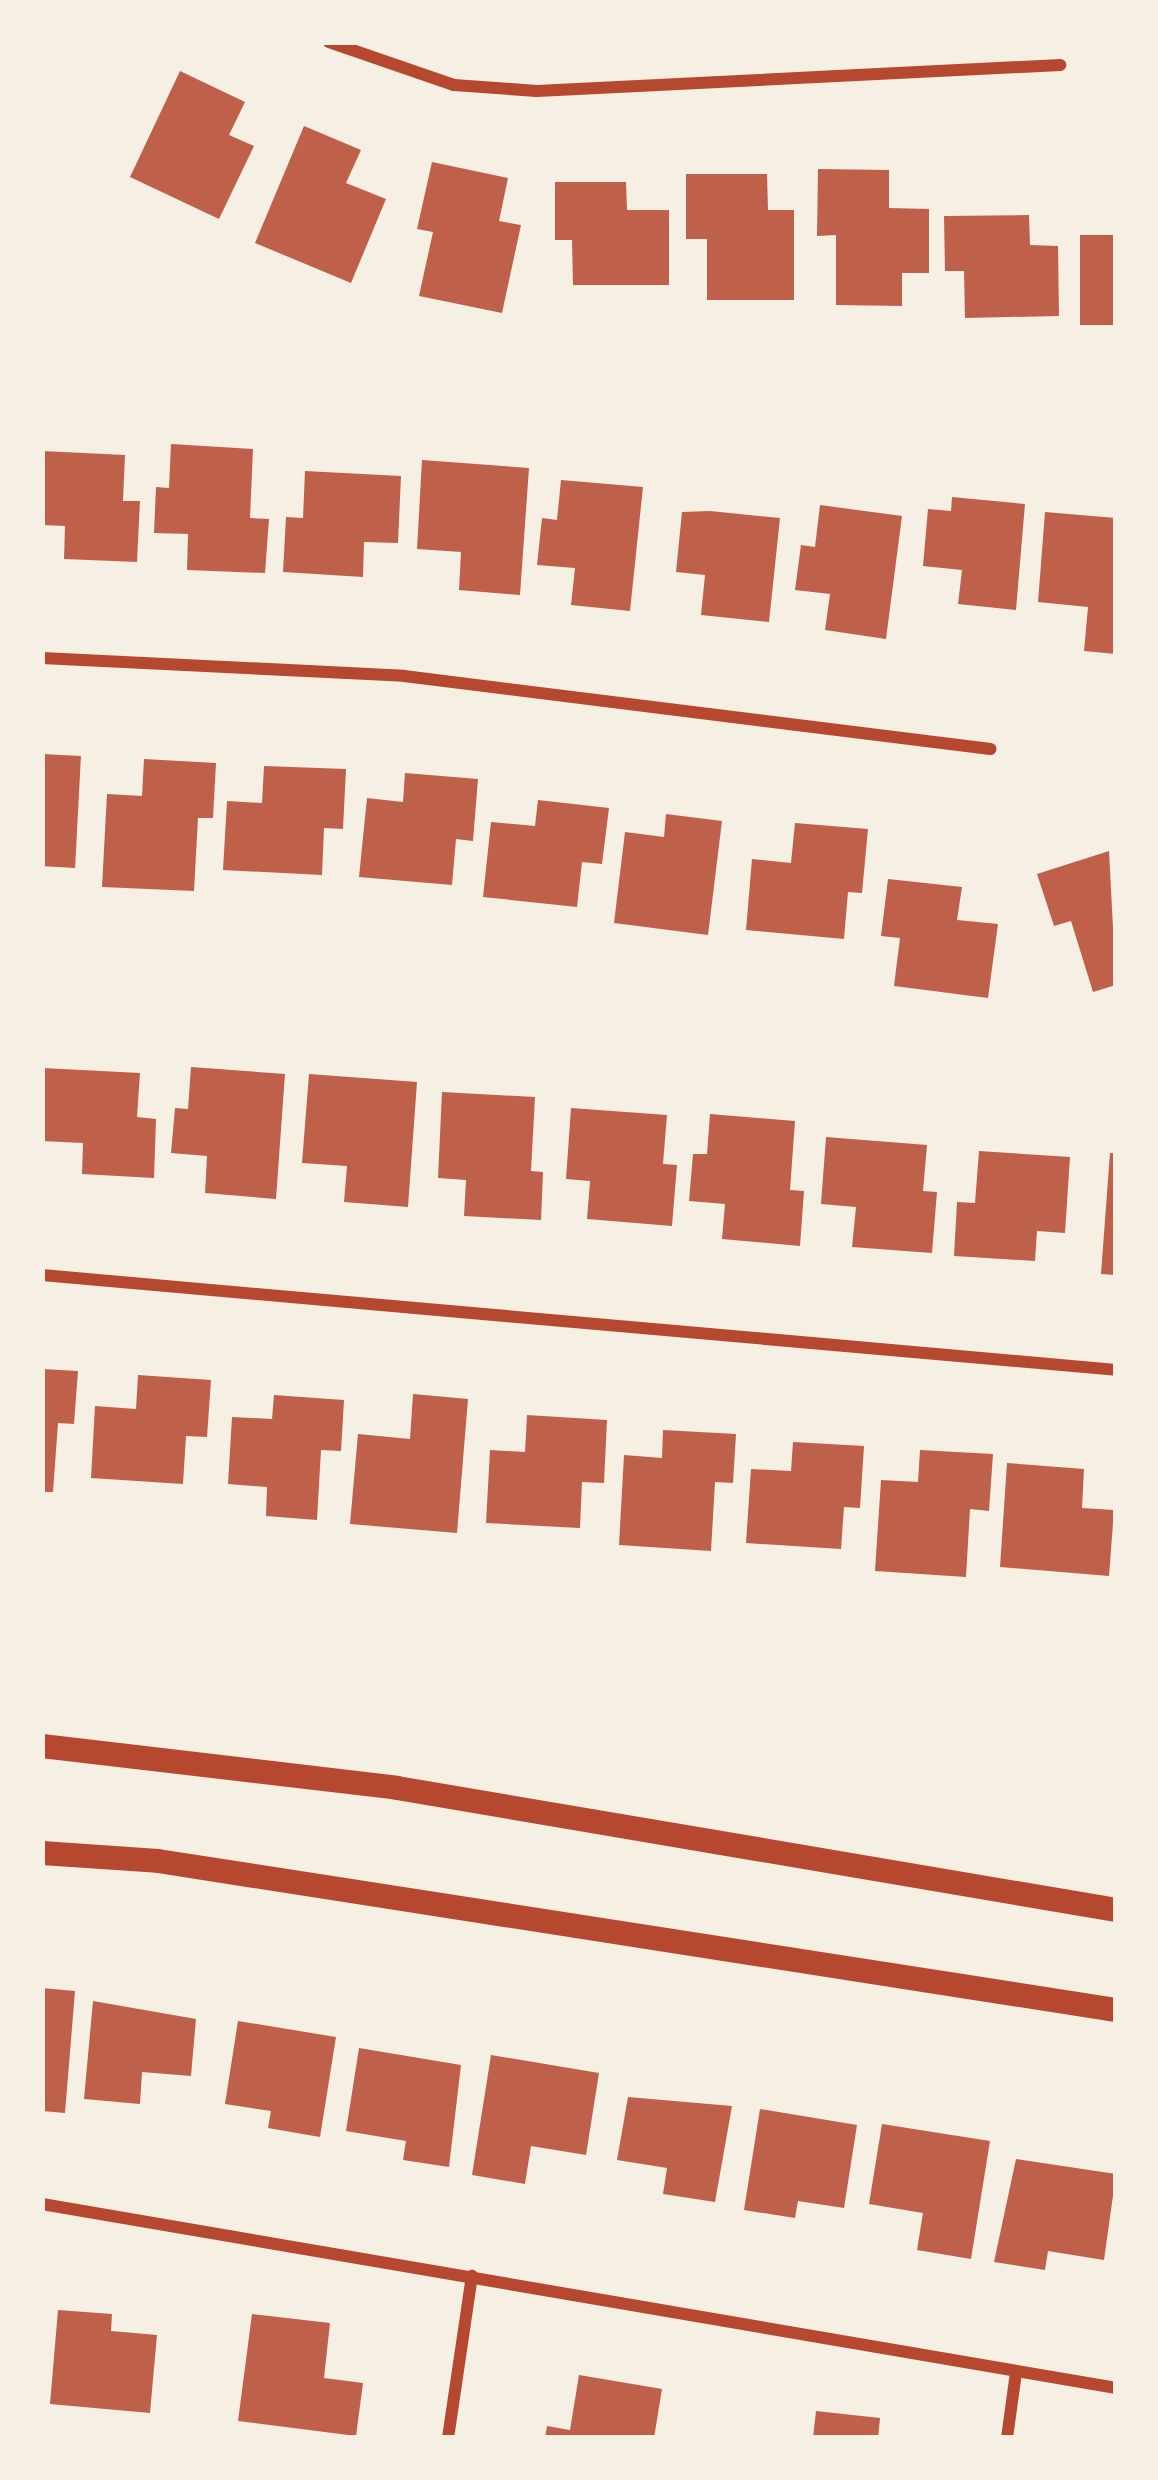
<!DOCTYPE html>
<style>
body{margin:0}
#map{position:relative;width:1158px;height:2480px;overflow:hidden;background:#f6efe4;font-family:"Public Sans",sans-serif}
div>[style]{position:absolute}
.building>*{inset:0;background:#bf614a;transform-origin:0 0}
.minor>*{height:12px;margin:-6px;padding:0 6px;transform-origin:6px;border-radius:6px;background:#b5482f}
.secondary>*{height:24px;margin:-12px;padding:0 12px;transform-origin:12px;border-radius:12px;background:#b5482f}
span{translate:-50% -50%;white-space:nowrap;text-align:center;line-height:1.15;-webkit-text-stroke:12px #f6efe4;paint-order:stroke}
.frame{position:absolute;inset:0;border:45px solid #f6efe4;pointer-events:none}
</style>
<div id="map">
<div class="building">
<div style="clip-path:polygon(180px 71px,245px 102px,229px 135px,254px 146px,219px 219px,130px 177px)"></div>
<div style="clip-path:polygon(304px 126px,361px 150px,346px 183px,386px 199px,351px 283px,255px 243px)"></div>
<div style="clip-path:polygon(432px 162px,508px 178px,499px 221px,521px 225px,502px 313px,419px 296px,433px 232px,417px 229px)"></div>
<div style="clip-path:polygon(818px 169px,889px 170px,889px 208px,929px 209px,929px 273px,902px 273px,902px 306px,836px 305px,836px 235px,817px 236px)"></div>
<div style="clip-path:polygon(686px 174px,767px 174px,768px 210px,794px 210px,794px 300px,707px 300px,707px 239px,686px 239px)"></div>
<div style="clip-path:polygon(555px 182px,626px 182px,627px 210px,669px 210px,669px 285px,573px 285px,572px 240px,555px 240px)"></div>
<div style="clip-path:polygon(1029px 215px,1030px 245px,1058px 246px,1059px 316px,965px 318px,964px 271px,945px 271px,944px 216px)"></div>
<div style="left:1080px;top:235px;width:36px;height:90px"></div>
<div style="clip-path:polygon(171px 444px,253px 449px,250px 518px,269px 519px,265px 573px,187px 570px,188px 534px,154px 533px,156px 487px,169px 488px)"></div>
<div style="clip-path:polygon(42px 451px,125px 455px,123px 501px,140px 501px,137px 562px,64px 559px,65px 526px,42px 525px)"></div>
<div style="clip-path:polygon(422px 460px,529px 468px,520px 595px,459px 590px,461px 552px,417px 549px)"></div>
<div style="clip-path:polygon(305px 471px,401px 476px,398px 543px,364px 542px,363px 577px,283px 572px,286px 517px,303px 518px)"></div>
<div style="clip-path:polygon(561px 480px,643px 487px,630px 611px,571px 605px,575px 568px,537px 565px,542px 518px,557px 520px)"></div>
<div style="clip-path:polygon(952px 497px,1025px 504px,1016px 610px,958px 604px,962px 570px,923px 566px,928px 509px,951px 511px)"></div>
<div style="clip-path:polygon(820px 505px,902px 516px,886px 639px,825px 630px,830px 594px,795px 590px,801px 545px,815px 547px)"></div>
<div style="clip-path:polygon(710px 511px,780px 518px,769px 622px,701px 615px,705px 575px,676px 572px,682px 512px)"></div>
<div style="clip-path:polygon(1045px 512px,1116px 518px,1116px 654px,1084px 651px,1088px 607px,1038px 602px)"></div>
<div style="left:42px;top:754px;width:39px;height:112px;rotate:3deg"></div>
<div style="clip-path:polygon(144px 759px,216px 763px,213px 818px,198px 818px,194px 891px,102px 887px,107px 794px,142px 796px)"></div>
<div style="clip-path:polygon(264px 766px,346px 769px,343px 829px,324px 828px,322px 875px,223px 870px,227px 801px,262px 803px)"></div>
<div style="clip-path:polygon(405px 773px,478px 779px,473px 841px,456px 839px,452px 885px,359px 877px,367px 798px,403px 802px)"></div>
<div style="clip-path:polygon(538px 800px,609px 808px,602px 864px,582px 862px,577px 907px,483px 897px,491px 822px,535px 826px)"></div>
<div style="clip-path:polygon(666px 814px,722px 821px,708px 935px,614px 923px,625px 832px,664px 837px)"></div>
<div style="clip-path:polygon(795px 823px,868px 829px,862px 893px,848px 892px,844px 939px,746px 930px,752px 859px,791px 863px)"></div>
<div style="clip-path:polygon(1109px 851px,1116px 985px,1093px 992px,1071px 921px,1054px 926px,1037px 874px)"></div>
<div style="clip-path:polygon(888px 879px,962px 887px,957px 920px,998px 924px,988px 998px,894px 986px,900px 938px,881px 936px)"></div>
<div style="clip-path:polygon(191px 1067px,285px 1074px,276px 1199px,205px 1193px,207px 1156px,171px 1153px,175px 1108px,188px 1109px)"></div>
<div style="clip-path:polygon(43px 1068px,140px 1073px,137px 1117px,156px 1119px,154px 1178px,82px 1174px,83px 1143px,42px 1141px)"></div>
<div style="clip-path:polygon(309px 1074px,417px 1082px,408px 1207px,344px 1202px,347px 1166px,302px 1163px)"></div>
<div style="clip-path:polygon(442px 1092px,535px 1097px,531px 1171px,543px 1172px,541px 1220px,464px 1216px,466px 1180px,438px 1178px)"></div>
<div style="clip-path:polygon(571px 1108px,667px 1115px,663px 1164px,677px 1165px,672px 1226px,587px 1219px,590px 1181px,566px 1179px)"></div>
<div style="clip-path:polygon(710px 1114px,795px 1121px,790px 1190px,804px 1191px,800px 1246px,722px 1239px,725px 1204px,689px 1201px,693px 1154px,707px 1154px)"></div>
<div style="clip-path:polygon(826px 1137px,927px 1145px,923px 1191px,937px 1192px,932px 1253px,852px 1247px,856px 1207px,821px 1204px)"></div>
<div style="clip-path:polygon(979px 1151px,1070px 1157px,1065px 1233px,1037px 1231px,1035px 1261px,954px 1256px,957px 1202px,975px 1203px)"></div>
<div style="clip-path:polygon(1110px 1153px,1116px 1153px,1116px 1275px,1101px 1274px)"></div>
<div style="clip-path:polygon(42px 1369px,78px 1371px,74px 1424px,58px 1423px,53px 1492px,42px 1492px)"></div>
<div style="clip-path:polygon(138px 1375px,211px 1380px,207px 1437px,186px 1436px,183px 1484px,91px 1478px,95px 1406px,136px 1409px)"></div>
<div style="clip-path:polygon(413px 1394px,468px 1399px,457px 1533px,350px 1524px,358px 1434px,410px 1439px)"></div>
<div style="clip-path:polygon(274px 1395px,344px 1400px,341px 1451px,321px 1450px,317px 1520px,266px 1516px,267px 1487px,228px 1484px,232px 1417px,272px 1419px)"></div>
<div style="clip-path:polygon(527px 1415px,607px 1420px,604px 1483px,582px 1482px,580px 1528px,486px 1523px,490px 1450px,525px 1452px)"></div>
<div style="clip-path:polygon(663px 1430px,736px 1434px,733px 1483px,715px 1482px,711px 1551px,619px 1545px,624px 1455px,662px 1458px)"></div>
<div style="clip-path:polygon(793px 1442px,864px 1446px,860px 1508px,844px 1507px,841px 1549px,746px 1543px,751px 1469px,791px 1471px)"></div>
<div style="clip-path:polygon(920px 1450px,993px 1454px,989px 1511px,970px 1509px,966px 1577px,875px 1571px,881px 1480px,918px 1482px)"></div>
<div style="clip-path:polygon(1007px 1463px,1084px 1469px,1082px 1508px,1114px 1510px,1109px 1576px,1000px 1567px)"></div>
<div style="clip-path:polygon(42px 1988px,75px 1991px,65px 2113px,42px 2111px)"></div>
<div style="clip-path:polygon(93px 2001px,196px 2019px,191px 2076px,142px 2072px,140px 2104px,84px 2099px)"></div>
<div style="clip-path:polygon(238px 2021px,336px 2037px,320px 2137px,268px 2128px,271px 2111px,225px 2104px)"></div>
<div style="clip-path:polygon(359px 2048px,461px 2065px,449px 2167px,403px 2160px,406px 2141px,346px 2131px)"></div>
<div style="clip-path:polygon(491px 2055px,599px 2073px,586px 2155px,531px 2146px,525px 2184px,472px 2175px)"></div>
<div style="clip-path:polygon(628px 2097px,732px 2106px,715px 2202px,663px 2194px,667px 2168px,617px 2160px)"></div>
<div style="clip-path:polygon(760px 2109px,857px 2125px,844px 2208px,798px 2201px,795px 2218px,744px 2210px)"></div>
<div style="clip-path:polygon(882px 2124px,990px 2141px,971px 2259px,917px 2250px,923px 2213px,869px 2204px)"></div>
<div style="clip-path:polygon(1016px 2159px,1116px 2174px,1104px 2260px,1048px 2251px,1045px 2270px,994px 2262px)"></div>
<div style="clip-path:polygon(58px 2310px,112px 2314px,111px 2331px,157px 2335px,150px 2413px,50px 2404px)"></div>
<div style="clip-path:polygon(252px 2314px,330px 2323px,324px 2378px,363px 2383px,356px 2436px,238px 2421px)"></div>
<div style="clip-path:polygon(579px 2375px,662px 2389px,654px 2438px,545px 2438px,547px 2426px,570px 2430px)"></div>
<div style="clip-path:polygon(816px 2411px,880px 2418px,878px 2438px,813px 2438px)"></div>
</div>
<div class="minor">
<div style="left:329px;top:42px;width:132px;rotate:19deg"></div>
<div style="left:454px;top:85px;width:83px;rotate:4.1deg"></div>
<div style="left:537px;top:91px;width:524px;rotate:-2.85deg"></div>
<div style="left:42px;top:658px;width:362px;rotate:2.8deg"></div>
<div style="left:404px;top:676px;width:591px;rotate:7.1deg"></div>
<div style="left:42px;top:1275px;width:1078px;rotate:5.05deg"></div>
<div style="left:42px;top:2204px;width:1090px;rotate:9.72deg"></div>
<div style="left:448px;top:2438px;width:164px;rotate:-81.6deg"></div>
<div style="left:1007px;top:2438px;width:67px;rotate:-82.2deg"></div>
</div>
<div class="secondary">
<div style="left:42px;top:1746px;width:357px;rotate:6.7deg"></div>
<div style="left:397px;top:1788px;width:729px;rotate:9.63deg"></div>
<div style="left:42px;top:1853px;width:116px;rotate:3.9deg"></div>
<div style="left:158px;top:1861px;width:970px;rotate:8.84deg"></div>
</div>
<div class="frame"></div>
</div>
